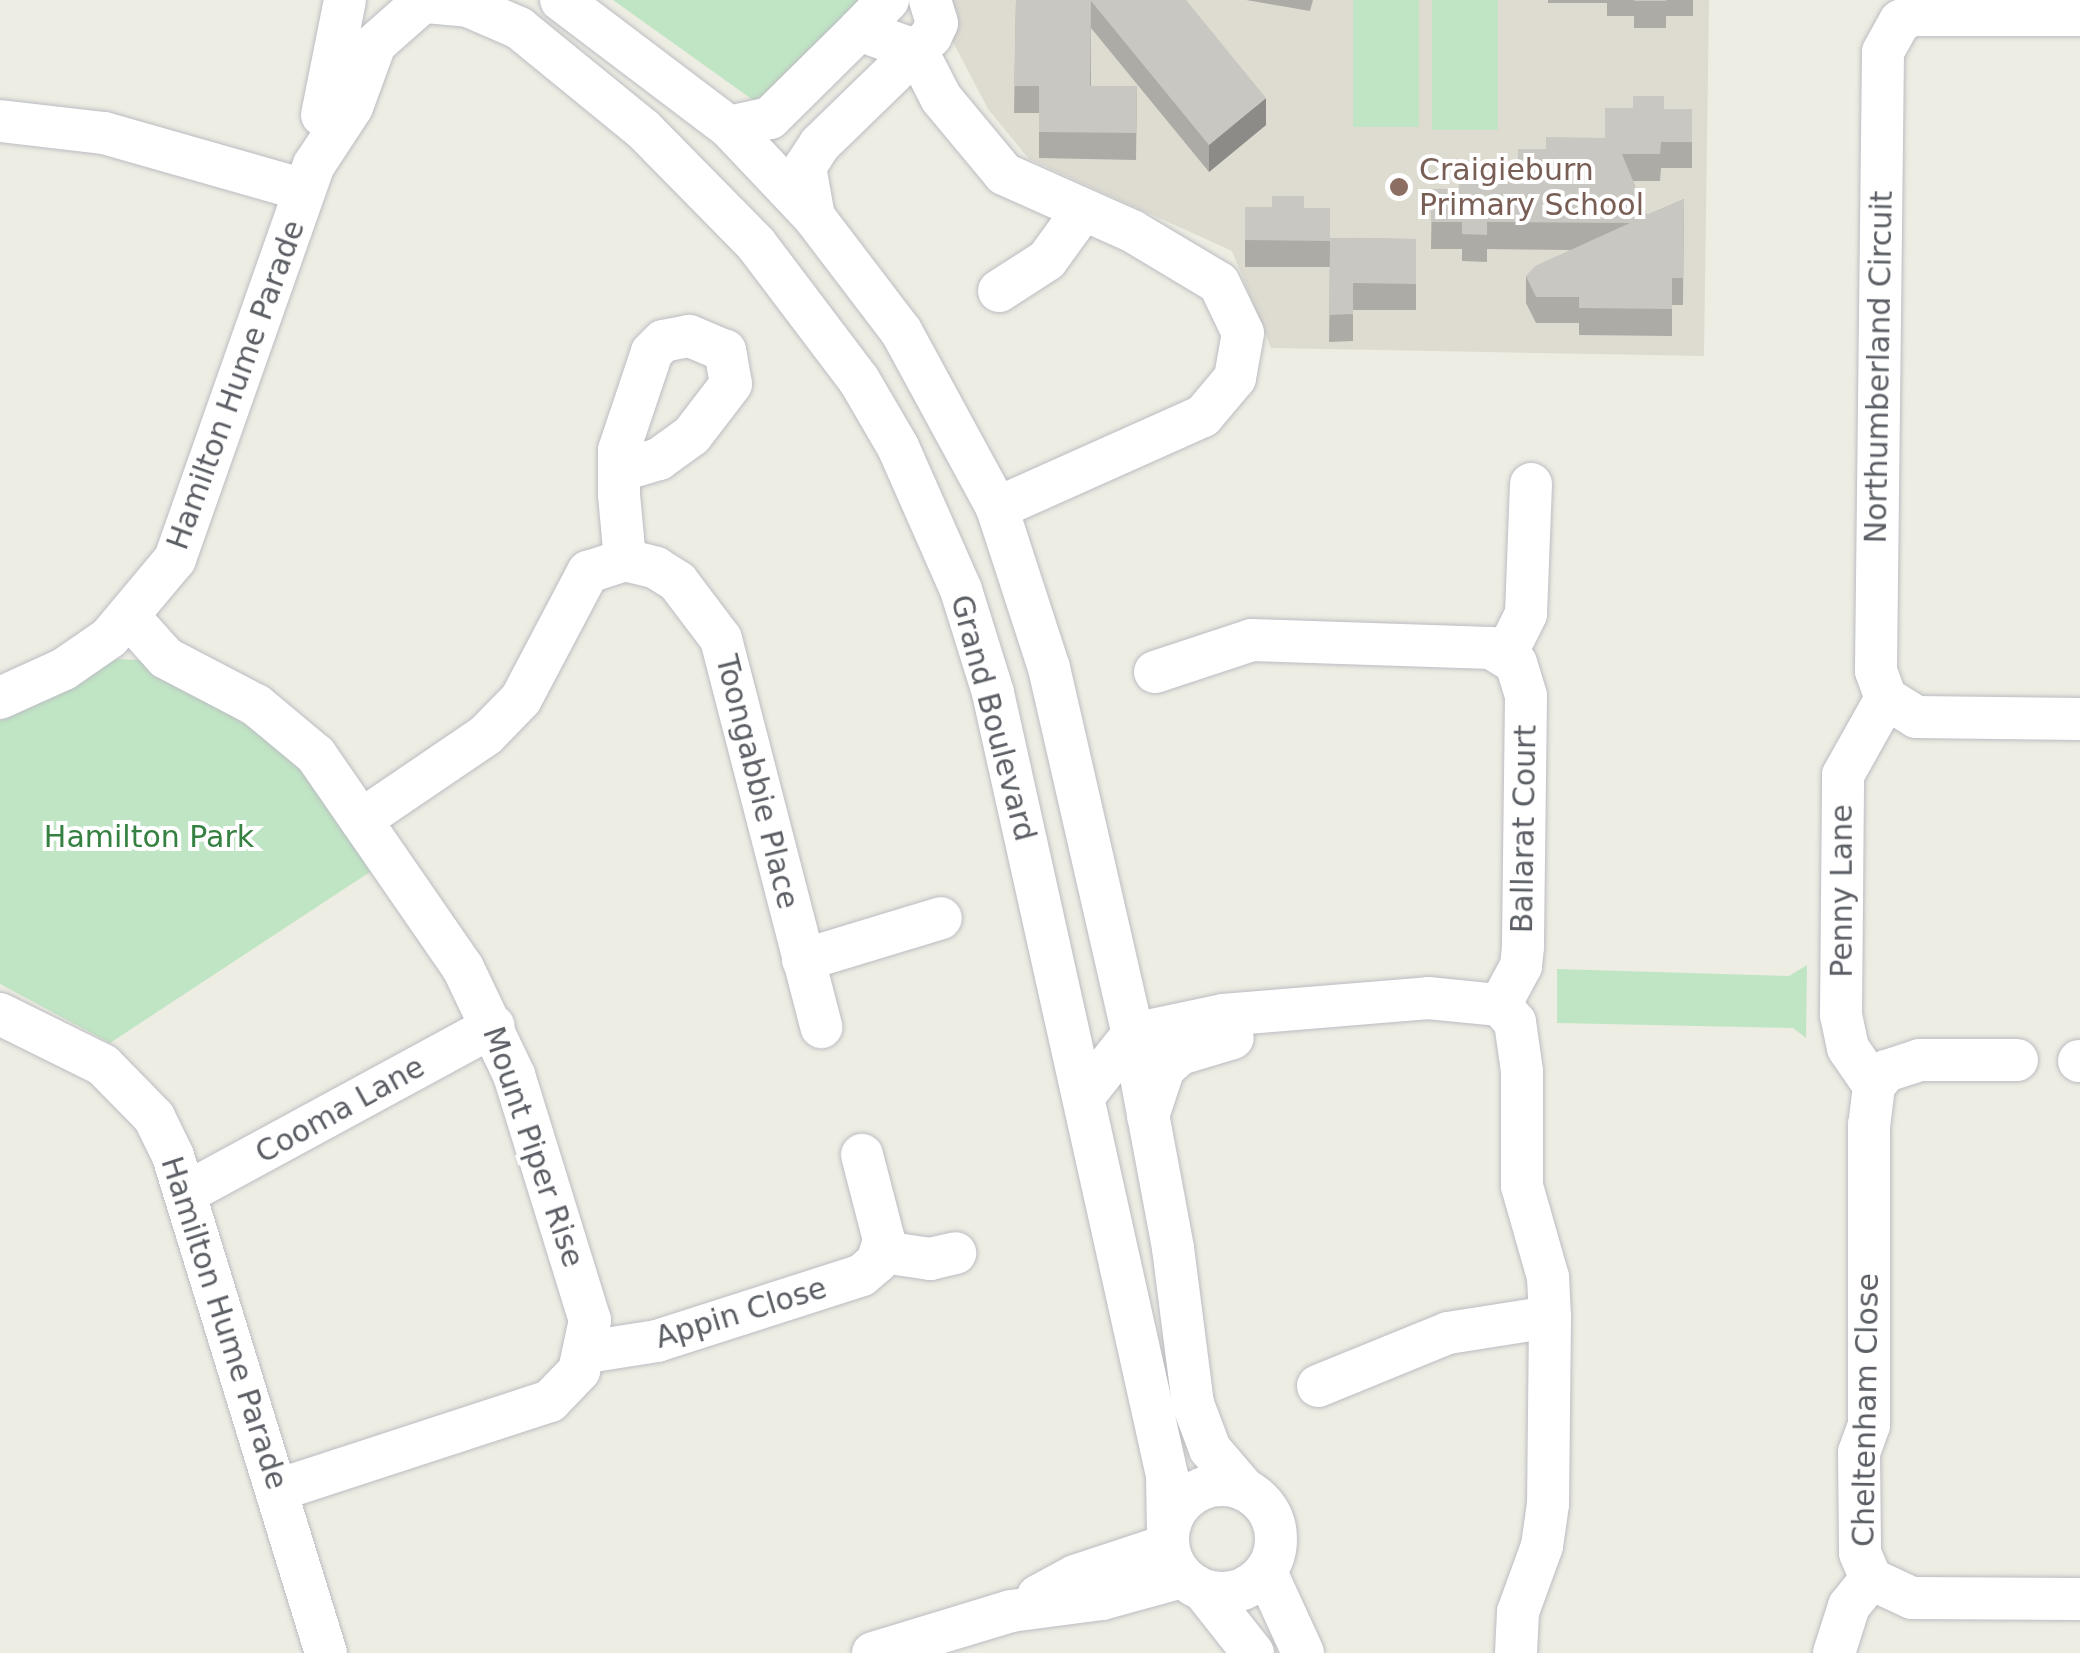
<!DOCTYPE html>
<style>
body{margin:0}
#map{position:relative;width:2080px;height:1653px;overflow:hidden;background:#eeede3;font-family:"DejaVu Sans",sans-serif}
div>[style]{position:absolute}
.education>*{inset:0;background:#dedcd1}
.green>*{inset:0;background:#c0e5c4;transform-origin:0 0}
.roads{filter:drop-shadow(0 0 2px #bbbcc2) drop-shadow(0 0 2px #bbbcc2)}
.minor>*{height:42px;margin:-21px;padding:0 21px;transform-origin:21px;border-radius:21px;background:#fff}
.minor>.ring{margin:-21px;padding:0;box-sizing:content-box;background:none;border:42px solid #fff;border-radius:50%}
.wall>*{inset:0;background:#adaba6}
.shaded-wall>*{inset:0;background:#8d8b87}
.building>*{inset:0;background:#c9c7c1;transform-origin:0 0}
.dots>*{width:28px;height:28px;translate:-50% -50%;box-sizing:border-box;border:5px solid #fff;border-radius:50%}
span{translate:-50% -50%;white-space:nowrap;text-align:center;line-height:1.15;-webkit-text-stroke:8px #fff;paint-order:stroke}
.education-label{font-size:30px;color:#785e54}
.left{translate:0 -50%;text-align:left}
.street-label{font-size:30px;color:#5b5e64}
.park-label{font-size:30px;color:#358141}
</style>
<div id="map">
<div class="education">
<div style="clip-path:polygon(931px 0,1709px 0,1704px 356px,1271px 348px,1232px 251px,1029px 159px,988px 109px)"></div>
</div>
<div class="green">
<div style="clip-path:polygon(613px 0,869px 0,760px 105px)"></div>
<div style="left:1353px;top:0;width:66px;height:127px"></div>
<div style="left:1432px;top:0;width:66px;height:130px"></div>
<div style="clip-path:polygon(116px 659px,141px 660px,288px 751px,373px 870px,110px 1043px,0 984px,0 721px)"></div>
<div style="clip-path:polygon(1807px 965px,1806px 1038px,1793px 1028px,1557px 1023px,1557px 969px,1789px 976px)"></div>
</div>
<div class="roads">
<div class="minor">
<div style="left:561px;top:0;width:211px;rotate:37.1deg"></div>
<div style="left:729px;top:127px;width:124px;rotate:46.6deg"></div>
<div style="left:814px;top:217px;width:143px;rotate:52.7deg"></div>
<div style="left:901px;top:331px;width:201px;rotate:61.5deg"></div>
<div style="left:997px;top:508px;width:168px;rotate:72deg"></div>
<div style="left:1049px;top:668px;width:376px;rotate:77.1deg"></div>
<div style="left:1133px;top:1034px;width:218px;rotate:79.4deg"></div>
<div style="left:1173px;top:1248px;width:157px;rotate:82.7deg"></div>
<div style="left:1193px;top:1404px;width:48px;rotate:69.3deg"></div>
<div style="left:1210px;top:1449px;width:54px;rotate:49.5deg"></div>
<div style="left:888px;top:0;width:42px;rotate:134deg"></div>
<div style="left:859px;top:30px;width:62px;rotate:19.9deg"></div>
<div style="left:917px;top:51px;width:53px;rotate:62.9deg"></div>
<div style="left:941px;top:98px;width:99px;rotate:50.3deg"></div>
<div style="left:1004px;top:174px;width:140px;rotate:24deg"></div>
<div style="left:1132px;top:231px;width:101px;rotate:30.9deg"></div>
<div style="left:1219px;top:283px;width:55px;rotate:64.4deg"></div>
<div style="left:1243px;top:333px;width:46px;rotate:100.1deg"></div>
<div style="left:1235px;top:378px;width:50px;rotate:130.1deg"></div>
<div style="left:1203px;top:416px;width:226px;rotate:155.9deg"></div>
<div style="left:426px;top:2px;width:42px;rotate:5.4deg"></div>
<div style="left:468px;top:6px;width:56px;rotate:23.3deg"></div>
<div style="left:519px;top:28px;width:160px;rotate:39.2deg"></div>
<div style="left:643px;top:129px;width:161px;rotate:45.5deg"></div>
<div style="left:756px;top:244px;width:171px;rotate:52.9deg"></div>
<div style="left:859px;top:380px;width:78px;rotate:59.8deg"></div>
<div style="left:898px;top:447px;width:156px;rotate:66.2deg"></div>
<div style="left:961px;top:590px;width:108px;rotate:72.7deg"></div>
<div style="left:993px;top:693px;width:801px;rotate:77.46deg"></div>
<div style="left:1167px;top:1475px;width:57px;rotate:89deg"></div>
<div style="left:2080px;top:15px;width:167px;rotate:180deg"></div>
<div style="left:1913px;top:15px;width:14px;rotate:155deg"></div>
<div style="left:1900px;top:21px;width:35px;rotate:119deg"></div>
<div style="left:1883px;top:52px;width:619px;rotate:90.65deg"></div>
<div style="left:1876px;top:671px;width:29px;rotate:70deg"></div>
<div style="left:1886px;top:698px;width:36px;rotate:32deg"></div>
<div style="left:1916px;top:717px;width:164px;rotate:0.7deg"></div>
<div style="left:322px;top:115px;width:117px;rotate:-78.7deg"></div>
<div style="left:0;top:121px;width:105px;rotate:6.6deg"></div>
<div style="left:104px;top:133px;width:208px;rotate:15.9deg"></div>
<div style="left:729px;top:127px;width:42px;rotate:-12.4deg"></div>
<div style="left:770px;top:118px;width:125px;rotate:-44.7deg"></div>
<div style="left:814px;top:217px;width:51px;rotate:-100.2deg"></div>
<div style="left:805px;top:167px;width:27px;rotate:-57deg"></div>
<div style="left:820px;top:144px;width:155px;rotate:-44.2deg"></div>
<div style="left:931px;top:36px;width:14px;rotate:-65deg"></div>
<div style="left:937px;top:23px;width:24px;rotate:-107deg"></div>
<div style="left:999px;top:291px;width:57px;rotate:-32.9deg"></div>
<div style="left:1047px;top:260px;width:58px;rotate:-54.1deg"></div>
<div style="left:619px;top:471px;width:42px;rotate:-16.7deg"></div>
<div style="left:659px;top:459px;width:41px;rotate:-36deg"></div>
<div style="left:692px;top:435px;width:64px;rotate:-52.6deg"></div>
<div style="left:731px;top:384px;width:34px;rotate:-100deg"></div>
<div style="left:725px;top:351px;width:39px;rotate:-157deg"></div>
<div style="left:689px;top:336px;width:26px;rotate:169deg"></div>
<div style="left:663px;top:341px;width:16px;rotate:135deg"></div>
<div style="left:652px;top:352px;width:103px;rotate:108.6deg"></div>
<div style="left:619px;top:450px;width:45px;rotate:90deg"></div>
<div style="left:619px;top:495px;width:65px;rotate:84.7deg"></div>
<div style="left:131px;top:619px;width:52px;rotate:48.1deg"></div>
<div style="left:166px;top:658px;width:102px;rotate:27.6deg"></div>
<div style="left:256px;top:705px;width:78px;rotate:39.8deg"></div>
<div style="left:316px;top:755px;width:259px;rotate:55.4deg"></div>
<div style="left:463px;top:968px;width:119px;rotate:64.5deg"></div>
<div style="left:514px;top:1075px;width:257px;rotate:72.8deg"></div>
<div style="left:590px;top:1320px;width:52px;rotate:102.2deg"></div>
<div style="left:579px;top:1371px;width:42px;rotate:134deg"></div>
<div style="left:550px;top:1401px;width:287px;rotate:161.9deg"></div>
<div style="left:1506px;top:654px;width:45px;rotate:-63.4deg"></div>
<div style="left:1526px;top:614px;width:130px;rotate:-87.8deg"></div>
<div style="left:1155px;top:672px;width:102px;rotate:-18.3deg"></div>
<div style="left:1252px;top:640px;width:239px;rotate:1.9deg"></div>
<div style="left:1491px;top:648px;width:29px;rotate:31deg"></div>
<div style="left:1516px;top:663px;width:34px;rotate:73deg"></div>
<div style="left:1526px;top:696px;width:251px;rotate:90.7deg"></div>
<div style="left:1523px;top:947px;width:19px;rotate:96deg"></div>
<div style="left:1521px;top:966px;width:44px;rotate:118.3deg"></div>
<div style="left:0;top:698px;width:70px;rotate:-24.4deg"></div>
<div style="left:64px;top:669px;width:55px;rotate:-34.6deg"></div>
<div style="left:109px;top:638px;width:103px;rotate:-50.1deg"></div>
<div style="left:175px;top:559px;width:418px;rotate:-70.6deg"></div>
<div style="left:314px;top:165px;width:69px;rotate:-56.8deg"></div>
<div style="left:352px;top:107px;width:67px;rotate:-69.9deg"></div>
<div style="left:375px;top:44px;width:57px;rotate:-41.5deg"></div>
<div style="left:361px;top:820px;width:151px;rotate:-34.2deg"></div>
<div style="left:486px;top:735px;width:50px;rotate:-45.8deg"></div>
<div style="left:521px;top:699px;width:144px;rotate:-62.2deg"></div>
<div style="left:588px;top:572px;width:39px;rotate:-18deg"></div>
<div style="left:625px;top:560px;width:32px;rotate:14deg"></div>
<div style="left:656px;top:568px;width:26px;rotate:32deg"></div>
<div style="left:678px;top:582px;width:71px;rotate:53deg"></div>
<div style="left:721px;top:639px;width:401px;rotate:75.5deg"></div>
<div style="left:803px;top:960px;width:144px;rotate:-16.9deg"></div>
<div style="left:0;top:1014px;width:115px;rotate:26.3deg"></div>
<div style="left:103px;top:1065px;width:73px;rotate:45.6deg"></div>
<div style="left:154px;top:1117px;width:43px;rotate:64deg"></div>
<div style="left:173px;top:1156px;width:520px;rotate:72.89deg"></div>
<div style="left:2017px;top:1060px;width:97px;rotate:180deg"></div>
<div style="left:1920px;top:1060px;width:36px;rotate:162deg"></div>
<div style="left:1886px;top:1071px;width:19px;rotate:129deg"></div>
<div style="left:1874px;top:1086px;width:38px;rotate:97deg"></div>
<div style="left:1869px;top:1124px;width:301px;rotate:90deg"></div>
<div style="left:1869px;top:1425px;width:29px;rotate:110deg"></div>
<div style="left:1859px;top:1452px;width:101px;rotate:89.4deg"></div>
<div style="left:1860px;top:1553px;width:28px;rotate:67deg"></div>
<div style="left:1871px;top:1579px;width:45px;rotate:24.9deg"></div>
<div style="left:1912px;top:1598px;width:168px;rotate:0.3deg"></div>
<div style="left:2079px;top:1061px;width:1px"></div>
<div style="left:1874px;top:1086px;width:46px;rotate:-124.4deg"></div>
<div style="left:1848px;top:1048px;width:34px;rotate:-102deg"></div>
<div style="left:1841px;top:1015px;width:240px;rotate:-89.5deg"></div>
<div style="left:1843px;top:775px;width:88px;rotate:-60.8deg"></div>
<div style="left:1084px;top:1096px;width:79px;rotate:-51.7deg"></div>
<div style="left:1133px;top:1034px;width:92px;rotate:-11.9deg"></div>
<div style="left:1223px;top:1015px;width:206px;rotate:-4.7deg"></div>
<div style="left:1428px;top:998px;width:72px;rotate:5.6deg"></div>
<div style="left:1500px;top:1005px;width:23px;rotate:49deg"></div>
<div style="left:1515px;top:1022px;width:49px;rotate:81.9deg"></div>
<div style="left:1522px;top:1071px;width:115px;rotate:90deg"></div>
<div style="left:1522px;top:1186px;width:95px;rotate:74.1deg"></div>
<div style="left:1548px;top:1277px;width:40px;rotate:87.1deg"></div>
<div style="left:1550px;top:1317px;width:187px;rotate:90.6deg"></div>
<div style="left:1548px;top:1504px;width:42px;rotate:98.1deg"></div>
<div style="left:1542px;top:1546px;width:70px;rotate:110deg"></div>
<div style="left:1518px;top:1612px;width:41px;rotate:92.8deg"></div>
<div style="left:1148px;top:1116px;width:51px;rotate:-71.6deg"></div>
<div style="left:1164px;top:1068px;width:21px;rotate:-41deg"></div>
<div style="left:1180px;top:1054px;width:55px;rotate:-16.8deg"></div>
<div style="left:186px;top:1193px;width:350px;rotate:-28.5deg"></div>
<div style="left:883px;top:1252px;width:48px;rotate:8.5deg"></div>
<div style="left:930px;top:1259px;width:26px;rotate:-13deg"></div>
<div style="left:587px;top:1352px;width:71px;rotate:-8.9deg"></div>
<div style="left:657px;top:1341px;width:215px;rotate:-17.8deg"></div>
<div style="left:862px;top:1275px;width:20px;rotate:-41deg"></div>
<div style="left:877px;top:1262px;width:23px;rotate:-72deg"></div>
<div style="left:884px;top:1240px;width:88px;rotate:-104.5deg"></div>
<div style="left:1318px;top:1386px;width:140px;rotate:-22.2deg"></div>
<div style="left:1448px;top:1333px;width:103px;rotate:-8.9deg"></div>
<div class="ring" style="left:1168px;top:1485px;width:66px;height:66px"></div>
<div style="left:1266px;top:1572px;width:89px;rotate:65.4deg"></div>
<div style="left:1204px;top:1591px;width:79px;rotate:51.7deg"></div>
<div style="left:1038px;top:1596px;width:42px;rotate:-28.4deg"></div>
<div style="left:1075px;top:1576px;width:98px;rotate:-18.4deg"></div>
<div style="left:873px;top:1653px;width:144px;rotate:-16.9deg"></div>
<div style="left:1011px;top:1611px;width:92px;rotate:-7.5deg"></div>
<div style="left:1102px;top:1599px;width:83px;rotate:-15.4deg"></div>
<div style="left:1834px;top:1653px;width:49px;rotate:-72.3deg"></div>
<div style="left:1849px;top:1606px;width:35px;rotate:-51deg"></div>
</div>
</div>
<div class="wall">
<div style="clip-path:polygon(1016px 0,1186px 0,1266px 125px,1209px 172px,1091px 28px,1091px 86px,1137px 86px,1136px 160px,1039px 158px,1039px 113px,1014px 113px)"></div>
<div style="clip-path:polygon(1246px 0,1313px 0,1310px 11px)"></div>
<div style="clip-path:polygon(1548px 0,1693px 0,1693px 16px,1666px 16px,1666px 28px,1634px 28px,1634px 16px,1607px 16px,1607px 3px,1548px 3px)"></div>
<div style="clip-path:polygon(1664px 109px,1692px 109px,1692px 168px,1661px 168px,1660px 181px,1633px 181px,1647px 215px,1684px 199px,1683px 305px,1672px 305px,1672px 336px,1579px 335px,1579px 323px,1536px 323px,1526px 303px,1526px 276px,1571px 250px,1487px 249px,1487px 262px,1462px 261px,1462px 249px,1431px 249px,1432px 189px,1459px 190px,1518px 178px,1546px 149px,1605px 138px)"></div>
<div style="clip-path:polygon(1245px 207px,1304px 208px,1330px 238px,1416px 239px,1416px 310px,1353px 310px,1353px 341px,1329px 342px,1330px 267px,1245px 267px)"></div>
</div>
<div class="shaded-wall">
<div style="clip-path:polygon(1266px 98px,1266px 125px,1209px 172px,1209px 145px)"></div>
</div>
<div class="building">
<div style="clip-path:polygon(1016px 0,1186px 0,1266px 98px,1209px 145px,1091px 1px,1090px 86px,1137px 86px,1136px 133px,1039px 132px,1039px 86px,1014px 86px)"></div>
<div style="left:1634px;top:0;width:32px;height:1px"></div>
<div style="clip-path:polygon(1633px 96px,1664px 96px,1664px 109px,1692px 109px,1692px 142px,1661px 142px,1660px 154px,1622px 154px,1647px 215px,1684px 199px,1683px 278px,1672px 278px,1672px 309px,1579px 308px,1579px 297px,1536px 297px,1526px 276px,1535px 266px,1630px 223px,1487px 222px,1487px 235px,1462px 234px,1462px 222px,1431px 222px,1432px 189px,1459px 190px,1458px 177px,1518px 178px,1518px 149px,1546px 149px,1546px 137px,1605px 138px,1605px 108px,1633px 108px)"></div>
<div style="clip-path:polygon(1272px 196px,1304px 196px,1304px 208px,1330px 208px,1330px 238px,1416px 239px,1416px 284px,1353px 283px,1353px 314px,1329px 315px,1330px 241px,1245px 240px,1245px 207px,1272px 207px)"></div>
</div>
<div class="dots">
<div style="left:1399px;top:187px;background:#8d6e63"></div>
</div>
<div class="education-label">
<span class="left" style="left:1419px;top:187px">Craigieburn<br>Primary School</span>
</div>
<div class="street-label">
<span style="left:1879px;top:367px;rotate:-89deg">Northumberland Circuit</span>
<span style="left:236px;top:385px;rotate:-70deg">Hamilton Hume Parade</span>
<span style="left:993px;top:718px;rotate:75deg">Grand Boulevard</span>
<span style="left:757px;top:782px;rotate:76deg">Toongabbie Place</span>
<span style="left:1524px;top:829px;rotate:-89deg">Ballarat Court</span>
<span style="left:1842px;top:891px;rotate:-90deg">Penny Lane</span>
<span style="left:340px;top:1110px;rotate:-29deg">Cooma Lane</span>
<span style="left:533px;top:1147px;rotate:71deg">Mount Piper Rise</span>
<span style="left:741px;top:1313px;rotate:-17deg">Appin Close</span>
<span style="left:224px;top:1323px;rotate:72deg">Hamilton Hume Parade</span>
<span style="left:1866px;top:1410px;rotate:-89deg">Cheltenham Close</span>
</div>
<div class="park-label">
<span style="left:149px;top:837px">Hamilton Park</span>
</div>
</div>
